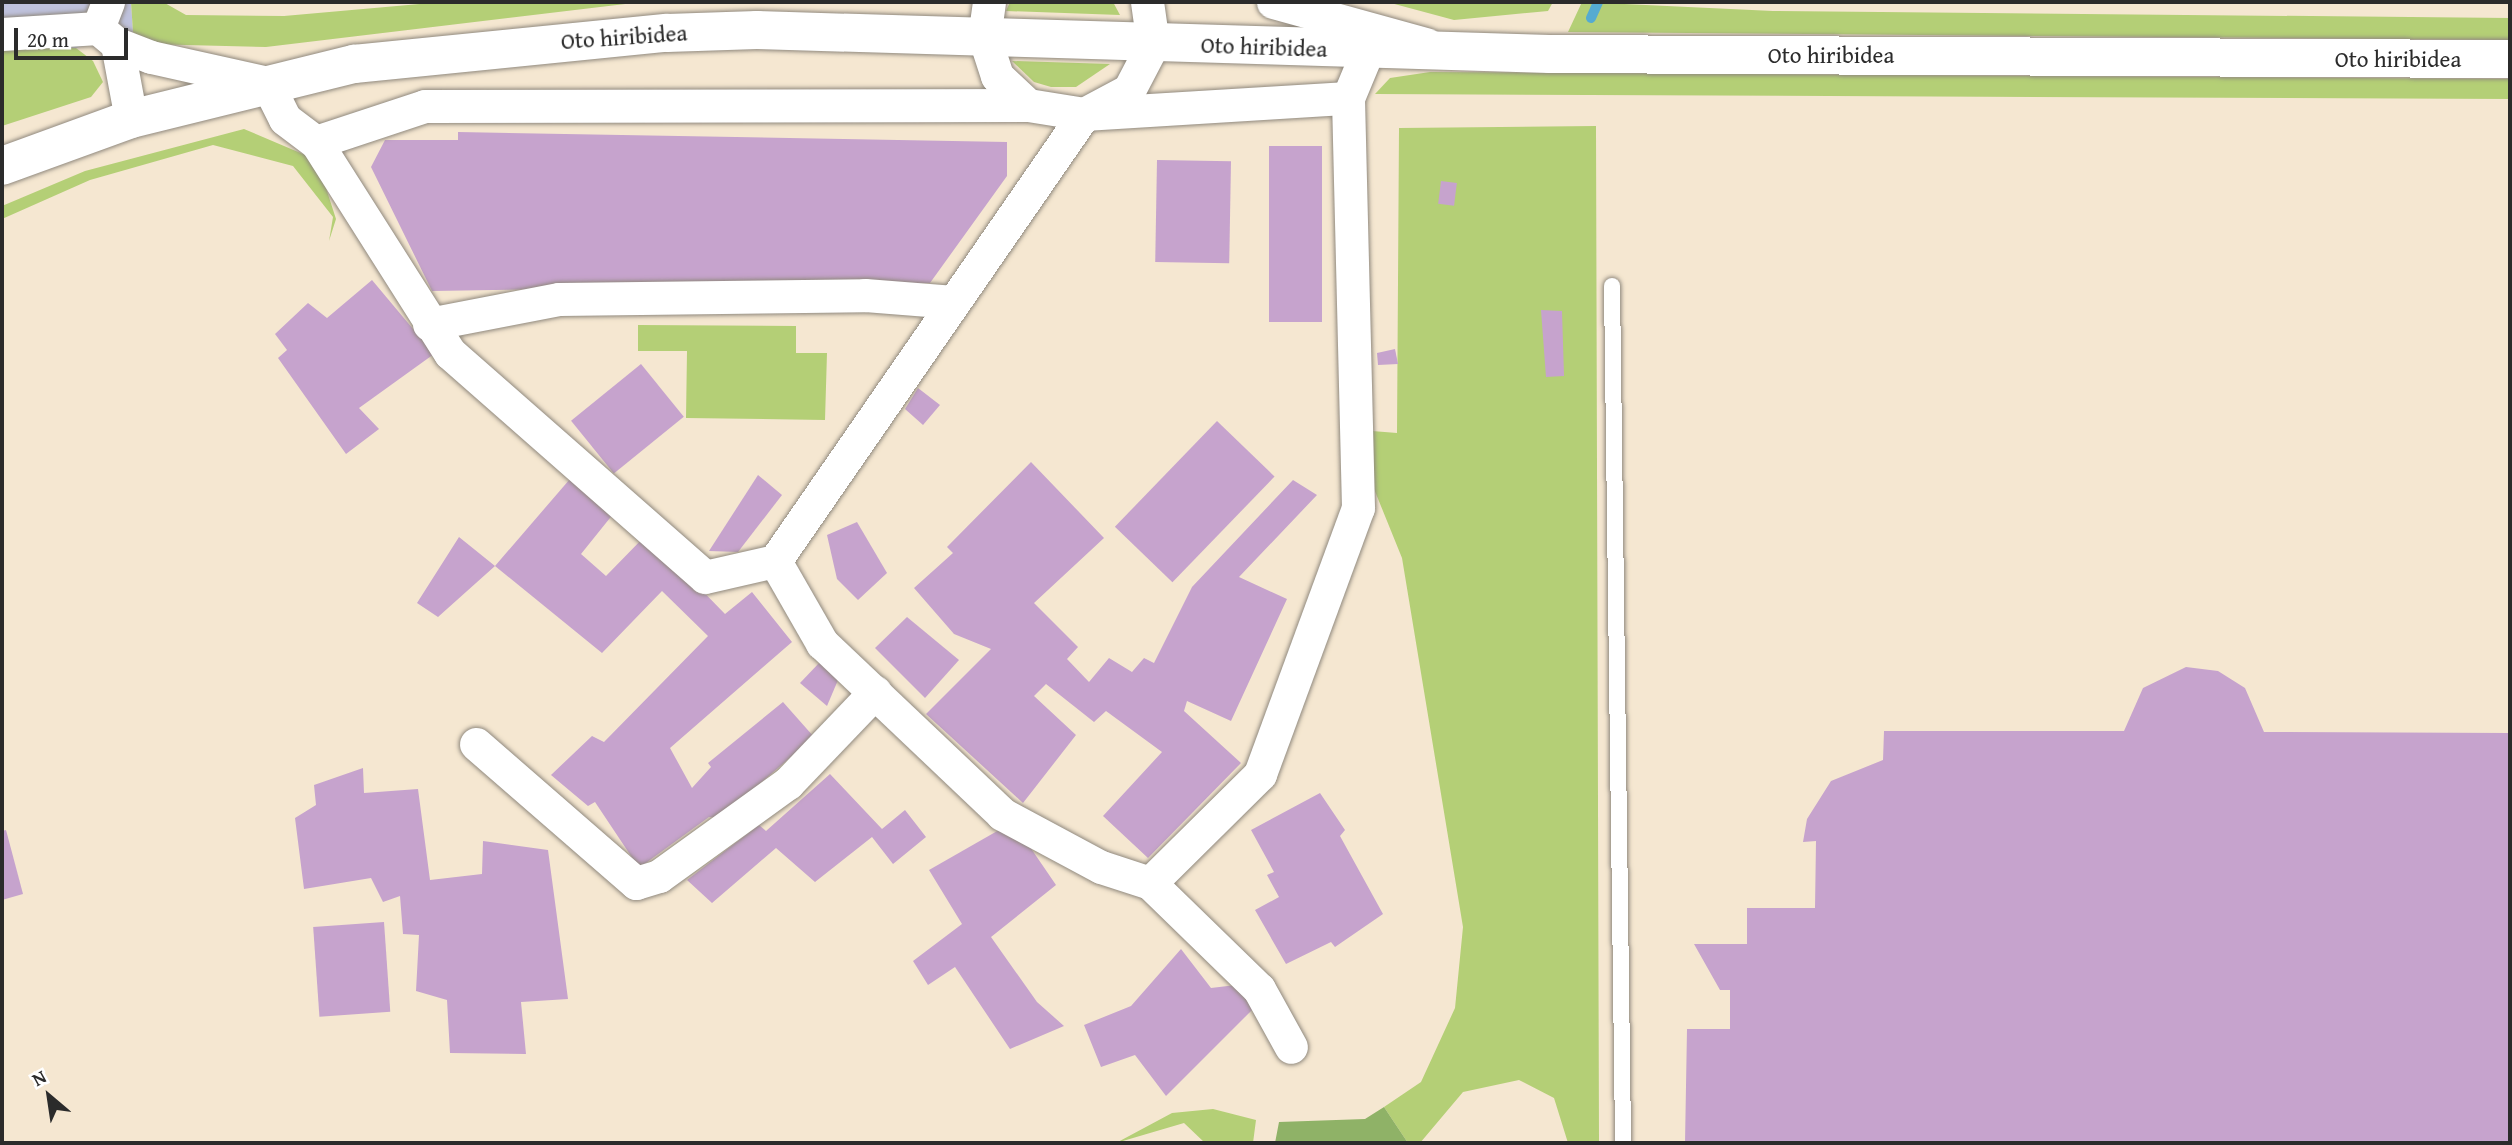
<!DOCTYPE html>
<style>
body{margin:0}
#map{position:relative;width:2512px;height:1145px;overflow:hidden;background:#f5e7d1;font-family:"Gentium Book Plus",serif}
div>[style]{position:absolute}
.industrial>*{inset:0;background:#bfc2dd}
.green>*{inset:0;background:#b4cf76}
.forest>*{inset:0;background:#8fb267}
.stream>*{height:10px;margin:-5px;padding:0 5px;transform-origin:5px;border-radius:5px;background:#55abd1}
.building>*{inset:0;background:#c6a3cd;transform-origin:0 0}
.roads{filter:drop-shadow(0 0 2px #90897e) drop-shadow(0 0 2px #90897e)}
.lane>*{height:16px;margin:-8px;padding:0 8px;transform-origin:8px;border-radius:8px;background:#fff}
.street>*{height:33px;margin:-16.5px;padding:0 16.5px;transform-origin:16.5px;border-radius:16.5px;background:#fff}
.secondary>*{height:38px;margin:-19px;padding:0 19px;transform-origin:19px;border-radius:19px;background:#fff}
span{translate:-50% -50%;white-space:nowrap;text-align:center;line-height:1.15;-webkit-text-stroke:7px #fff;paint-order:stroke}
.street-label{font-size:23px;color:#2b2b2b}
.frame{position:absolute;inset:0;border:4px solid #2b2b2b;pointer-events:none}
.north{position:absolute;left:14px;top:1061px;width:70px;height:70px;-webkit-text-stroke:5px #fff;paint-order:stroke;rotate:331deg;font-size:19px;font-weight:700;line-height:28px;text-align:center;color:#2b2b2b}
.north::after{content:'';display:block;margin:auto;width:24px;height:32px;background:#2b2b2b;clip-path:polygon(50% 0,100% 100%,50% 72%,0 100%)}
.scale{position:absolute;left:14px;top:28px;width:114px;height:32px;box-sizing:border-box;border:4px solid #2b2b2b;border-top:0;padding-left:9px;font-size:21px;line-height:24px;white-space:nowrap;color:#2b2b2b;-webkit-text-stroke:5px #fff;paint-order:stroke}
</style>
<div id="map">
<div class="industrial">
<div style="clip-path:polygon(2px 2px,131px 2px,133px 32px,76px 48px,2px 47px)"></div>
</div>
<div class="green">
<div style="clip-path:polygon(131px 2px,163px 2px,186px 15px,284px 16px,442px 2px,642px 2px,266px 47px,145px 44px,133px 32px)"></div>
<div style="clip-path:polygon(1010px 2px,1113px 2px,1120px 15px,1006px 11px)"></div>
<div style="clip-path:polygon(1387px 2px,1553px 2px,1548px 11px,1454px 20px)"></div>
<div style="clip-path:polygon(1582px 2px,1773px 11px,2510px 18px,2510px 40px,1568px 32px)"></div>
<div style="clip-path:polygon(2px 47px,76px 48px,93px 61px,103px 82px,91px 97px,2px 126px)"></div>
<div style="clip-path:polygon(1012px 61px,1110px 64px,1076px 87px,1051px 87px,1034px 82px)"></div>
<div style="clip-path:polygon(1430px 72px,2510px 79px,2510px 99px,1375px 94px,1390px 78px)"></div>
<div style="clip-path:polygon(1596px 126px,1599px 1143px,1568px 1143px,1554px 1098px,1519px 1080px,1463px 1092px,1420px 1143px,1408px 1143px,1384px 1107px,1421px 1082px,1455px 1008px,1463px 927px,1402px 558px,1370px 479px,1372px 431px,1397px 433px,1399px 128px)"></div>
<div style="clip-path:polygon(244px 129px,317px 160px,336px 219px,329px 241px,333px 217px,293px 166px,213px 145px,90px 180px,2px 219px,2px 206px,85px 171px)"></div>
<div style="clip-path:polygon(638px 325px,796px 326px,796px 353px,827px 353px,825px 420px,686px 418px,687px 351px,638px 351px)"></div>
<div style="clip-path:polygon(1213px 1109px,1256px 1120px,1253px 1143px,1205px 1143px,1184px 1123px,1116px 1143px,1172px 1113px)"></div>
</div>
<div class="forest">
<div style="clip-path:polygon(1384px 1107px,1408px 1143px,1275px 1143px,1279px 1122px,1365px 1119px)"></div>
</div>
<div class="stream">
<div style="left:1591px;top:18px;width:17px;rotate:-66deg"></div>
</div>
<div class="building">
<div style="clip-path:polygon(458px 132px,1007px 142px,1007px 176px,930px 283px,432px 291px,371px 167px,385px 140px,458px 140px)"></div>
<div style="left:1269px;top:146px;width:53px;height:176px"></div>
<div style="left:1157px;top:160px;width:74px;height:102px;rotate:1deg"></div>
<div style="left:1441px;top:181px;width:16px;height:23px;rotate:7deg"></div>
<div style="clip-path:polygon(372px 280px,434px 354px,359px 408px,379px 429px,346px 454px,278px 358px,287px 350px,275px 334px,308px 303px,327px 318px)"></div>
<div style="clip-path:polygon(1541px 310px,1562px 311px,1564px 376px,1546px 377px)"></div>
<div style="clip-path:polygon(1395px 349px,1398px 364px,1378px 365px,1377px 353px)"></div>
<div style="left:641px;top:364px;width:68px;height:90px;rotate:51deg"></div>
<div style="clip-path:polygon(918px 388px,940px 405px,923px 425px,905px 409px)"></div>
<div style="left:1217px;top:421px;width:80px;height:147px;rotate:44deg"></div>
<div style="clip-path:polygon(1031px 462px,1104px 538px,1034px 603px,1078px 647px,1067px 659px,1089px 682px,1109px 658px,1132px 672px,1144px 658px,1154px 663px,1192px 587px,1293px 480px,1317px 495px,1239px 577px,1287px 599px,1231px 721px,1187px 701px,1184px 711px,1241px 763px,1148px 858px,1103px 816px,1162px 752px,1106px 711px,1094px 722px,1046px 684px,1034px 696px,1076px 735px,1023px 803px,926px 714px,991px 649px,954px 634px,914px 588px,953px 553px,947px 547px)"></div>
<div style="clip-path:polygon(576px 472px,618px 508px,581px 554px,606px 576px,647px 534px,725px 614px,752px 592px,792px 642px,670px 748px,692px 788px,711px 767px,708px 763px,783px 702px,814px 737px,720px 818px,709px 817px,639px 868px,595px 802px,588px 806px,551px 775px,592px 736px,604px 742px,708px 636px,662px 591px,602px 653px,495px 566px,438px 617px,417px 603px,459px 537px,495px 566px)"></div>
<div style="clip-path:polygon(758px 475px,782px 495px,738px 552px,709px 551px)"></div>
<div style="clip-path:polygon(857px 522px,887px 573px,858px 600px,837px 579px,827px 535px)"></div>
<div style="clip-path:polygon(907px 617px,959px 660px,925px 698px,875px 648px)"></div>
<div style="clip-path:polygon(820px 662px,841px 673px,827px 706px,800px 683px)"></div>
<div style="clip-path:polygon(2186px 667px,2218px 671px,2245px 688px,2264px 732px,2510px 733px,2510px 1143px,1685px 1143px,1687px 1029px,1730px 1029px,1730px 990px,1720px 990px,1694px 944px,1747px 944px,1747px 908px,1815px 908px,1816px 841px,1803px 842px,1807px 819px,1831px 781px,1883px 760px,1884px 731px,2124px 731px,2143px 688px)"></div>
<div style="clip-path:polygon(363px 768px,364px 793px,418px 789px,430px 880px,482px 874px,483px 841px,548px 850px,568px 999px,521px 1002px,526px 1054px,450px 1053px,447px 1000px,416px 991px,419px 935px,403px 934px,400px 896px,383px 902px,371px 878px,304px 889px,295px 818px,316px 805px,314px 785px)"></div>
<div style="clip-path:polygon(830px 774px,882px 829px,905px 810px,926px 837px,893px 864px,872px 837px,815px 882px,776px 848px,712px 903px,687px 880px,759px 825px,766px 831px)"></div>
<div style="clip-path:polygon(1320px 793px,1345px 830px,1340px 836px,1383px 914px,1335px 947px,1331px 942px,1286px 964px,1255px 910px,1279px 897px,1267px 875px,1274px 872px,1251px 830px)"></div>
<div style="clip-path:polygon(1013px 822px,1056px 885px,991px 937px,1037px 1002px,1064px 1026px,1010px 1049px,955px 967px,928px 985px,913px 961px,962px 924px,929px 870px)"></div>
<div style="clip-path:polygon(6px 830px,23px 894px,2px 900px,2px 831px)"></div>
<div style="left:384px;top:922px;width:90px;height:71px;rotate:86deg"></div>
<div style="clip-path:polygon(1181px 949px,1211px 988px,1236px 985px,1257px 1005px,1166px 1096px,1135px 1055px,1101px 1067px,1084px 1025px,1131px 1006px)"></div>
</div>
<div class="roads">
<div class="lane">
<div style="left:1612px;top:286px;width:857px;rotate:89.26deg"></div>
</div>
<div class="street">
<div style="left:989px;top:2px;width:34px;rotate:98deg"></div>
<div style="left:984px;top:36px;width:42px;rotate:72deg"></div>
<div style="left:997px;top:76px;width:42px;rotate:43.1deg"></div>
<div style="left:1273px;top:2px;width:159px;rotate:15.4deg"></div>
<div style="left:98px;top:28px;width:28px;rotate:-69deg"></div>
<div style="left:2px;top:34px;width:96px;rotate:-3.6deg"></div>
<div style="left:98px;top:28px;width:25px;rotate:40deg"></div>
<div style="left:117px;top:44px;width:36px;rotate:21deg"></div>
<div style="left:151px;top:57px;width:119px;rotate:12.6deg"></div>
<div style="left:267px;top:83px;width:40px;rotate:63.4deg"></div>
<div style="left:285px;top:119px;width:39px;rotate:37deg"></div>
<div style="left:316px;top:142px;width:250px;rotate:57.6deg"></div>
<div style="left:450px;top:353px;width:339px;rotate:41.3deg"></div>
<div style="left:705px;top:577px;width:72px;rotate:-12.9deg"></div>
<div style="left:775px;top:561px;width:543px;rotate:-55.34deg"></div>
<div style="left:1084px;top:114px;width:51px;rotate:-28.1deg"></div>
<div style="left:1129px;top:90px;width:52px;rotate:-62.4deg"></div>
<div style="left:1153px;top:44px;width:42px;rotate:-98.1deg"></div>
<div style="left:117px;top:44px;width:76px;rotate:79.4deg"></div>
<div style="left:316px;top:142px;width:115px;rotate:-18.3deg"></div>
<div style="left:425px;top:106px;width:603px;rotate:-0.1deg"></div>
<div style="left:1028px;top:105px;width:57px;rotate:9.1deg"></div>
<div style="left:1084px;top:114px;width:264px;rotate:-3.5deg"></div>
<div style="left:429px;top:324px;width:132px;rotate:-10.9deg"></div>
<div style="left:559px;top:299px;width:306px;rotate:-0.7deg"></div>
<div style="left:865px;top:295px;width:89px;rotate:4.5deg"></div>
<div style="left:775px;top:561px;width:95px;rotate:60.2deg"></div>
<div style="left:822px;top:643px;width:248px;rotate:43.5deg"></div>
<div style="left:1002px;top:814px;width:112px;rotate:28.2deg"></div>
<div style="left:1101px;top:867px;width:52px;rotate:18.1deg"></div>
<div style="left:1150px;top:883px;width:152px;rotate:44.2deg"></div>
<div style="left:1259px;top:989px;width:66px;rotate:61.1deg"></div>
<div style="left:476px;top:744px;width:212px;rotate:41deg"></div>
<div style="left:636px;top:883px;width:24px;rotate:-17deg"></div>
<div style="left:659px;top:876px;width:159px;rotate:-35.8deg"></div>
<div style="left:788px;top:783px;width:126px;rotate:-46.3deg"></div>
<div style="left:1150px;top:883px;width:155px;rotate:-44.7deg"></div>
<div style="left:1260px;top:774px;width:283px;rotate:-69.8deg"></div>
<div style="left:1358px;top:508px;width:410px;rotate:-91.4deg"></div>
<div style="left:1348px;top:98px;width:52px;rotate:-67.4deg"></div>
</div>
<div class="secondary">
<div style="left:2px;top:166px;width:137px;rotate:-20deg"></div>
<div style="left:131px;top:119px;width:230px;rotate:-13.9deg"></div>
<div style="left:354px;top:64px;width:315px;rotate:-5.7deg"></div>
<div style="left:667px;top:33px;width:90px;rotate:-1.9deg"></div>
<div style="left:757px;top:30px;width:793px;rotate:1.73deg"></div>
<div style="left:1550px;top:54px;width:960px;rotate:0.3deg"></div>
</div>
</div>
<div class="street-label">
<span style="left:624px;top:37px;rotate:-4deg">Oto hiribidea</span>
<span style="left:1264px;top:47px;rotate:2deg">Oto hiribidea</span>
<span style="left:1831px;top:55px">Oto hiribidea</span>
<span style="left:2398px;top:59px">Oto hiribidea</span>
</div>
<div class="frame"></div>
<div class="north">N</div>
<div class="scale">20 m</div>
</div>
